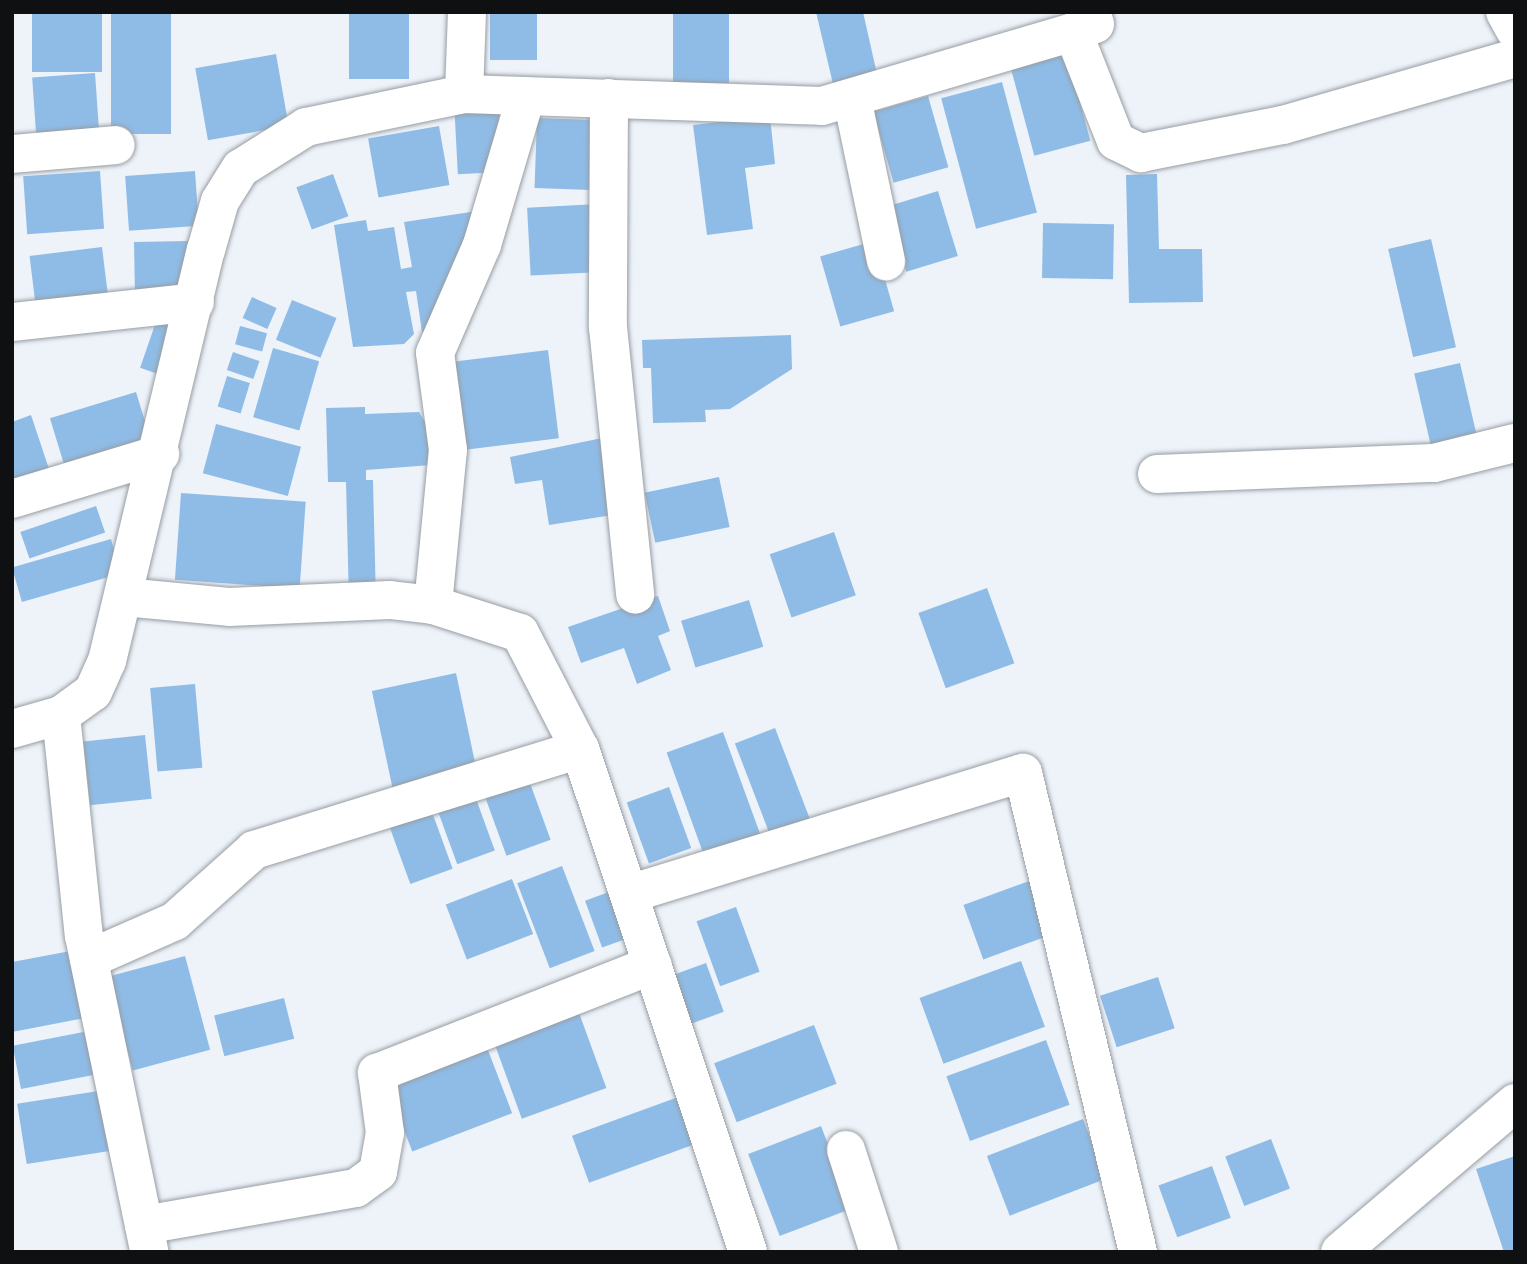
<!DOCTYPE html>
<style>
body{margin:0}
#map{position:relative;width:1527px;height:1264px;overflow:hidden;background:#edf3f9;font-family:Barlow,sans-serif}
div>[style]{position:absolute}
.building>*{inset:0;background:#8fbce6;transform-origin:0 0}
.roads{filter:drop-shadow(0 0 2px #979da3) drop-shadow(0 0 2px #979da3)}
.minor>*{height:38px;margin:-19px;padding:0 19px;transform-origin:19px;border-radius:19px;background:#fff}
.secondary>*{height:38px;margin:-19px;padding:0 19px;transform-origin:19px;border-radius:19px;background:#fff}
span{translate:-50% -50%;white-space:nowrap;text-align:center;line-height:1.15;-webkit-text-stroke:5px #fff;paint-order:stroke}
.frame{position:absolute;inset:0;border:14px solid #0e1012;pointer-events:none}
</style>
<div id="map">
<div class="building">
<div style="left:32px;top:12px;width:70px;height:60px"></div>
<div style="left:111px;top:12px;width:60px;height:122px"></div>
<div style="left:349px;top:12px;width:60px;height:67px"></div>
<div style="left:490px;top:12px;width:47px;height:48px"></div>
<div style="left:673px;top:12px;width:56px;height:71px"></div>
<div style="clip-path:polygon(816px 12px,863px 12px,877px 74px,833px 84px)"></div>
<div style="left:1066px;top:50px;width:94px;height:58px;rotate:75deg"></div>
<div style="left:276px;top:54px;width:73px;height:82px;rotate:80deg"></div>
<div style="left:95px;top:73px;width:67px;height:63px;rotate:86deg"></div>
<div style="left:1002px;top:82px;width:135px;height:63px;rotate:75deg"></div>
<div style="left:928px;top:96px;width:74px;height:57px;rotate:74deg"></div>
<div style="left:498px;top:100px;width:72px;height:44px;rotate:87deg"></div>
<div style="clip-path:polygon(770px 116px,775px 164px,745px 168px,753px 229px,707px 235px,693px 125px)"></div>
<div style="left:537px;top:118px;width:63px;height:70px;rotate:2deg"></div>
<div style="left:439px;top:126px;width:60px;height:72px;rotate:80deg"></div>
<div style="left:100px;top:171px;width:58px;height:77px;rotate:86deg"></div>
<div style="left:195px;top:171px;width:55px;height:70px;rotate:86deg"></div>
<div style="left:333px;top:174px;width:45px;height:39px;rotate:70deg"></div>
<div style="clip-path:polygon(1157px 174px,1159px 249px,1202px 249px,1203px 302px,1129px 303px,1126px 175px)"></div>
<div style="left:938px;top:191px;width:68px;height:54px;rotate:73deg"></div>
<div style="left:598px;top:204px;width:68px;height:71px;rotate:87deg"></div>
<div style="clip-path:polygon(491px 209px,440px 330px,422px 332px,416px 291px,406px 292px,414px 334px,404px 344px,353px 347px,334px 225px,366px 220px,368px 231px,394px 227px,401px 269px,412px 267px,404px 222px)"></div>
<div style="left:1043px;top:223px;width:71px;height:55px;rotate:1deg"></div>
<div style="left:1431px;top:239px;width:111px;height:44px;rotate:77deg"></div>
<div style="clip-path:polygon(190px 241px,190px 266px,171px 296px,135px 296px,134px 242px)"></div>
<div style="left:874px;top:241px;width:73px;height:56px;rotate:74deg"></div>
<div style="left:102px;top:247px;width:61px;height:73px;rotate:83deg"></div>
<div style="left:252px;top:297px;width:27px;height:23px;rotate:24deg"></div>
<div style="left:292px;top:300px;width:48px;height:43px;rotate:22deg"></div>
<div style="left:159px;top:313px;width:31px;height:58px;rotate:19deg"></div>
<div style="left:240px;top:326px;width:28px;height:19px;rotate:15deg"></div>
<div style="clip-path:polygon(791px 335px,792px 369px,730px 409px,705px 410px,706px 422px,653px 423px,651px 368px,643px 368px,642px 340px)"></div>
<div style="left:273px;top:348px;width:48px;height:72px;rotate:16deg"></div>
<div style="left:548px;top:350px;width:89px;height:94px;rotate:83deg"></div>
<div style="left:233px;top:352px;width:28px;height:19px;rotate:19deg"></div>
<div style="left:1460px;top:363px;width:89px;height:47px;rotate:77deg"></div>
<div style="left:227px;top:376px;width:24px;height:32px;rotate:17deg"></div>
<div style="left:136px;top:392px;width:57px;height:90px;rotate:73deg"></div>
<div style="clip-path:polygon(365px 407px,365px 414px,419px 412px,431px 432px,431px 465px,366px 470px,366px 480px,373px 480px,376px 601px,349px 601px,346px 482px,328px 482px,326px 408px)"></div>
<div style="clip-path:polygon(31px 415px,51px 475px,12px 488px,12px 422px)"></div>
<div style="left:216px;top:424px;width:88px;height:51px;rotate:15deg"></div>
<div style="clip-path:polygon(612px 436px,625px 513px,549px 525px,542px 480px,515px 484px,510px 457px)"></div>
<div style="left:719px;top:477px;width:51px;height:76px;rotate:78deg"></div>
<div style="left:181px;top:493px;width:125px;height:87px;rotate:4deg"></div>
<div style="left:96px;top:506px;width:28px;height:80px;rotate:71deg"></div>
<div style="left:834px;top:532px;width:67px;height:68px;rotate:71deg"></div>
<div style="left:111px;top:539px;width:36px;height:103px;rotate:74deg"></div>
<div style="left:987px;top:588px;width:80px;height:73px;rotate:70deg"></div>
<div style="clip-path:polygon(658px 596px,670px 631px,658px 636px,671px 670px,637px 684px,624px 648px,581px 663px,568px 627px)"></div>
<div style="left:749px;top:600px;width:49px;height:71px;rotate:73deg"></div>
<div style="left:456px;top:673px;width:104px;height:86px;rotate:78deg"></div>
<div style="left:195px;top:684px;width:84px;height:45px;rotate:85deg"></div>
<div style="left:775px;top:728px;width:98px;height:43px;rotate:69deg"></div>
<div style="left:723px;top:732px;width:114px;height:60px;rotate:70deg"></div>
<div style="left:145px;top:735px;width:64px;height:62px;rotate:84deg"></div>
<div style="left:526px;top:772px;width:72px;height:47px;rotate:70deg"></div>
<div style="left:669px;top:787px;width:65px;height:45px;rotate:70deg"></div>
<div style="left:475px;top:796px;width:58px;height:40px;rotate:70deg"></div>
<div style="left:428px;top:801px;width:72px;height:45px;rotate:70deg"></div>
<div style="left:562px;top:866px;width:91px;height:48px;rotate:69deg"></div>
<div style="left:512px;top:879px;width:59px;height:71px;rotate:69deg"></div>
<div style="left:1032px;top:880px;width:58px;height:73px;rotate:70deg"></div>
<div style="left:617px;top:889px;width:50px;height:34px;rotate:70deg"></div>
<div style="left:736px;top:907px;width:69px;height:42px;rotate:70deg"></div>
<div style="clip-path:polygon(76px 950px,90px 1017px,12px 1032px,12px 962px)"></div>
<div style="left:185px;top:956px;width:97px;height:80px;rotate:75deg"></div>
<div style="left:1021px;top:961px;width:70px;height:108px;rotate:70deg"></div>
<div style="left:706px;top:963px;width:52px;height:46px;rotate:70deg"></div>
<div style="left:1158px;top:977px;width:54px;height:61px;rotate:72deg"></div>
<div style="left:284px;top:998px;width:42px;height:72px;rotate:76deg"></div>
<div style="left:578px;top:1010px;width:83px;height:90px;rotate:70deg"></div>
<div style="left:814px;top:1025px;width:63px;height:107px;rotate:69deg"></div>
<div style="left:99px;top:1029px;width:44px;height:88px;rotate:79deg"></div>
<div style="left:1046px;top:1040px;width:69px;height:106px;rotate:70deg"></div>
<div style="left:486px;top:1045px;width:73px;height:107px;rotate:69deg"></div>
<div style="left:111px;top:1089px;width:61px;height:95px;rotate:81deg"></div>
<div style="left:681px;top:1096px;width:50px;height:116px;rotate:70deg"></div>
<div style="left:1083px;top:1119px;width:64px;height:103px;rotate:69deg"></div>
<div style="left:821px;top:1126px;width:88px;height:78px;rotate:69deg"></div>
<div style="left:1271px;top:1139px;width:53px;height:49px;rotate:69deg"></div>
<div style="clip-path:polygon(1515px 1156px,1515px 1252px,1504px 1252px,1476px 1169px)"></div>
<div style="left:1212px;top:1166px;width:55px;height:57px;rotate:70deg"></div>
</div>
<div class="roads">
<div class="minor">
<div style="left:1505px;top:12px;width:21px;rotate:61deg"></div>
<div style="left:1073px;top:32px;width:117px;rotate:68.5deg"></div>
<div style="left:1116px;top:141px;width:28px;rotate:26deg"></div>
<div style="left:1141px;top:153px;width:145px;rotate:-11.2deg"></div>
<div style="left:1283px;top:125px;width:241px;rotate:-16.1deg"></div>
<div style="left:464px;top:94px;width:82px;rotate:-87.9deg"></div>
<div style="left:609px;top:98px;width:229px;rotate:90.3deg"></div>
<div style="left:608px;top:327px;width:269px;rotate:84.2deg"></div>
<div style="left:852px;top:98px;width:167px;rotate:78.2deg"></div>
<div style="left:12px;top:154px;width:104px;rotate:-4.9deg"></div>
<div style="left:12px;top:322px;width:184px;rotate:-6.2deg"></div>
<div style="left:1157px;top:474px;width:277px;rotate:-2.3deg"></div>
<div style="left:1434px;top:463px;width:83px;rotate:-13.9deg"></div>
<div style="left:12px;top:499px;width:155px;rotate:-16.9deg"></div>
<div style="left:124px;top:597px;width:105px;rotate:5.4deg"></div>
<div style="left:229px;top:607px;width:161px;rotate:-2.5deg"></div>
<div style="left:390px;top:600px;width:43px;rotate:6.6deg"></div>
<div style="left:433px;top:605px;width:91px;rotate:17.8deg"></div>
<div style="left:520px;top:633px;width:131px;rotate:62.7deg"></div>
<div style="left:580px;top:749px;width:530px;rotate:71.53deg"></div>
<div style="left:433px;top:605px;width:156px;rotate:-84.5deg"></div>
<div style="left:448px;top:450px;width:98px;rotate:-97.6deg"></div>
<div style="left:435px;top:353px;width:118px;rotate:-66.5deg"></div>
<div style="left:482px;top:245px;width:155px;rotate:-73.5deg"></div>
<div style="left:61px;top:715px;width:222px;rotate:84.1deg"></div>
<div style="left:84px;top:936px;width:322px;rotate:78.3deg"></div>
<div style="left:12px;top:729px;width:51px;rotate:-15.9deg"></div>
<div style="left:61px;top:715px;width:39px;rotate:-36deg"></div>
<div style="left:93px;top:692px;width:34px;rotate:-66deg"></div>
<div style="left:107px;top:661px;width:423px;rotate:-76.5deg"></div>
<div style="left:206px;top:250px;width:51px;rotate:-74.1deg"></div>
<div style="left:220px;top:201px;width:39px;rotate:-58deg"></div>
<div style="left:241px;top:168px;width:77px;rotate:-32.2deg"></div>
<div style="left:306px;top:127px;width:161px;rotate:-11.8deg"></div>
<div style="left:464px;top:94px;width:358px;rotate:1.9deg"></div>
<div style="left:822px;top:106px;width:262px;rotate:-16.4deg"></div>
<div style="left:1073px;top:32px;width:23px;rotate:-20deg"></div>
<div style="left:1095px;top:24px;width:13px;rotate:-108deg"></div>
<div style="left:632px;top:893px;width:409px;rotate:-17.1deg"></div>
<div style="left:1023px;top:773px;width:493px;rotate:76.5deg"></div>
<div style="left:89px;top:959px;width:94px;rotate:-23.8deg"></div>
<div style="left:175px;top:921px;width:106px;rotate:-41.9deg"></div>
<div style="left:254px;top:850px;width:341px;rotate:-17.2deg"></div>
<div style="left:846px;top:1150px;width:107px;rotate:72.1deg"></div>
<div style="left:144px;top:1225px;width:215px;rotate:-9.9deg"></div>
<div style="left:356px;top:1188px;width:27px;rotate:-36deg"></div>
<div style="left:378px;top:1172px;width:40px;rotate:-80deg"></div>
<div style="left:385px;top:1133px;width:61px;rotate:-97.6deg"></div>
<div style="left:377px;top:1073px;width:296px;rotate:-21.4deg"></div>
</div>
<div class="secondary">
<div style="left:1340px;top:1252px;width:230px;rotate:-40.4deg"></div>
</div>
</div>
<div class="frame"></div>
</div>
